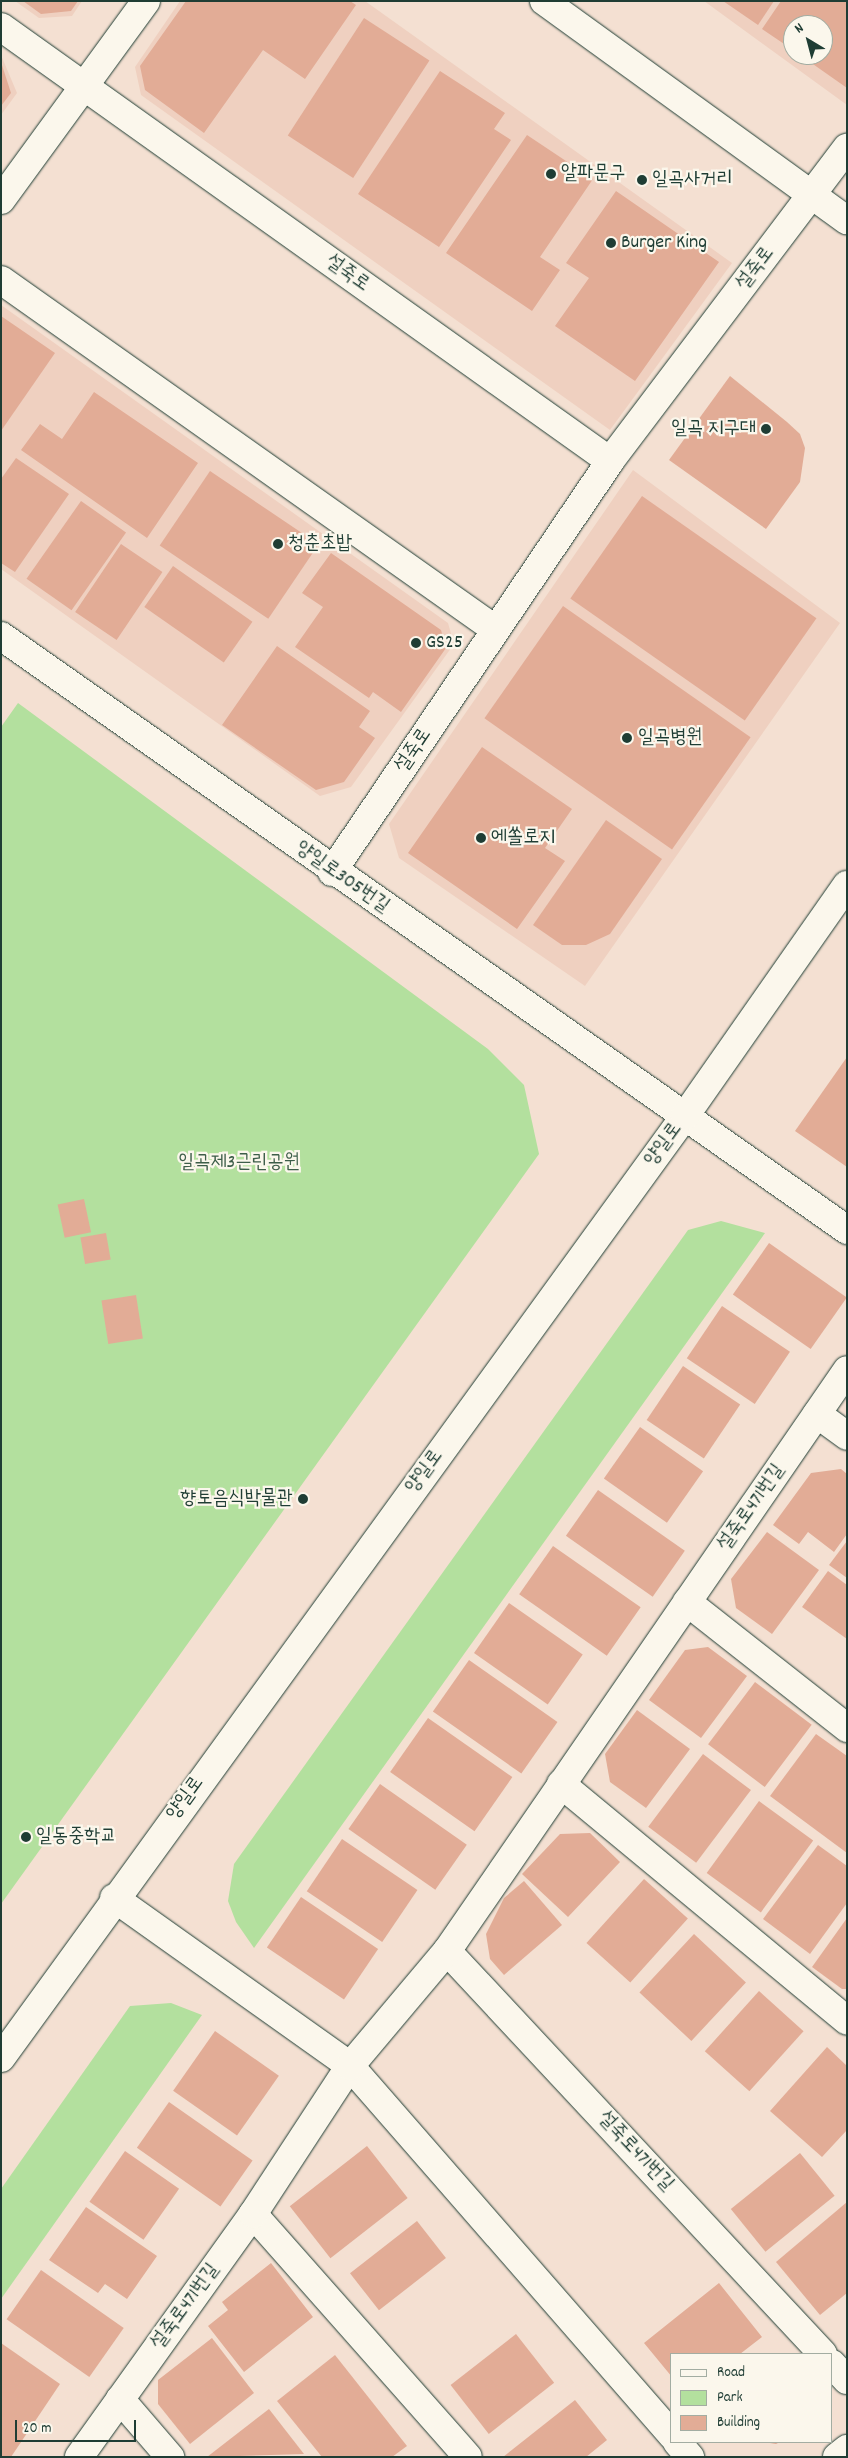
<!DOCTYPE html>
<meta charset="utf-8">
<style>
body{margin:0}
#map{position:relative;width:848px;height:2458px;overflow:hidden;background:#f4e0d2;font-family:Dekko,"Poor Story",sans-serif}
div>[style]{position:absolute}
.built>*{inset:0;background:#efd0c0}
.green>*{inset:0;background:#b3e09e}
.building>*{inset:0;background:#e2ac96;transform-origin:0 0}
.roads{filter:drop-shadow(0 0 1px #1f3d34) drop-shadow(0 0 1px #1f3d34)}
.minor>*{height:28px;margin:-14px;padding:0 14px;transform-origin:14px;border-radius:14px;background:#fbf7ec}
.major>*{height:28px;margin:-14px;padding:0 14px;transform-origin:14px;border-radius:14px;background:#fbf7ec}
.dots>*{width:14px;height:14px;translate:-50% -50%;box-sizing:border-box;border:2px solid #fbf7ec;border-radius:50%}
span{translate:-50% -50%;white-space:nowrap;text-align:center;line-height:1.15;-webkit-text-stroke:4.5px #fbf7ec;paint-order:stroke}
.poi-label{font-size:20px;color:#1f3d34}
.left{translate:0 -50%;text-align:left}
.right{translate:-100% -50%;text-align:right}
.street-label{font-size:20px;color:#1f3d34}
.park-label{font-size:20px;color:#3d5e49}
.frame{position:absolute;inset:0;border:2px solid #1f3d34;pointer-events:none}
.legend{position:absolute;left:670px;top:2353px;width:162px;height:90px;box-sizing:border-box;background:#fbf7ec;border:1px solid #a3ada2;margin:0;padding:6px 9px;list-style:none;font-size:15px;color:#1f3d34}
.legend li{display:flex;align-items:center;gap:10px;height:25px}
.legend b{width:25px;border:1px solid #a3ada2}
.north{position:absolute;left:783px;top:15px;width:50px;height:50px;box-sizing:border-box;background:#fbf7ec;border:1px solid #a3ada2;border-radius:50%;rotate:323deg;font-size:14px;font-weight:700;line-height:20px;text-align:center;color:#1f3d34}
.north::after{content:'';display:block;margin:auto;width:18px;height:22px;background:#1f3d34;clip-path:polygon(50% 0,100% 100%,50% 72%,0 100%)}
.scale{position:absolute;left:15px;top:2420px;width:121px;height:22px;box-sizing:border-box;border:2px solid #1f3d34;border-top:0;padding-left:6px;font-size:15px;line-height:18px;white-space:nowrap;color:#1f3d34;-webkit-text-stroke:4px #fbf7ec;paint-order:stroke}
</style>
<div id="map">
<div class="built">
<div style="clip-path:polygon(15px 1px,82px 1px,72px 16px,39px 18px)"></div>
<div style="clip-path:polygon(180px 1px,365px 1px,732px 263px,610px 430px,141px 95px,135px 67px)"></div>
<div style="clip-path:polygon(evenodd,704px 1px,847px 1px,847px 105px,704px 1px,793px 25px,823px 25px,823px 55px,793px 55px,793px 25px)"></div>
<div style="clip-path:polygon(1px 55px,17px 93px,1px 115px)"></div>
<div style="clip-path:polygon(1px 305px,448px 623px,454px 644px,351px 787px,320px 796px,1px 569px)"></div>
<div style="clip-path:polygon(633px 470px,840px 623px,585px 986px,399px 858px,389px 824px)"></div>
</div>
<div class="green">
<div style="clip-path:polygon(18px 703px,488px 1049px,524px 1085px,539px 1154px,1px 1904px,1px 727px)"></div>
<div style="clip-path:polygon(721px 1221px,765px 1233px,254px 1948px,236px 1922px,228px 1901px,234px 1864px,688px 1230px)"></div>
<div style="clip-path:polygon(171px 2003px,202px 2015px,1px 2299px,1px 2189px,130px 2006px)"></div>
</div>
<div class="building">
<div style="clip-path:polygon(23px 1px,78px 1px,71px 11px,41px 14px)"></div>
<div style="clip-path:polygon(186px 1px,350px 1px,356px 5px,305px 79px,263px 50px,204px 133px,145px 90px,140px 66px)"></div>
<div style="clip-path:polygon(723px 1px,774px 1px,758px 25px)"></div>
<div style="clip-path:polygon(781px 1px,847px 1px,847px 88px,800px 55px,823px 55px,823px 25px,793px 25px,793px 50px,762px 29px)"></div>
<div style="left:364px;top:18px;width:78px;height:140px;rotate:33deg"></div>
<div style="clip-path:polygon(1px 62px,11px 93px,1px 106px)"></div>
<div style="clip-path:polygon(440px 71px,505px 113px,494px 129px,511px 140px,439px 247px,358px 194px)"></div>
<div style="clip-path:polygon(527px 135px,593px 179px,540px 257px,560px 270px,532px 311px,446px 253px)"></div>
<div style="clip-path:polygon(616px 191px,719px 262px,635px 381px,555px 326px,589px 278px,566px 263px)"></div>
<div style="clip-path:polygon(1px 316px,55px 353px,1px 431px)"></div>
<div style="clip-path:polygon(730px 376px,787px 422px,800px 434px,805px 448px,800px 482px,766px 529px,669px 460px)"></div>
<div style="clip-path:polygon(94px 392px,198px 463px,147px 538px,21px 450px,40px 424px,62px 439px)"></div>
<div style="clip-path:polygon(16px 458px,69px 494px,15px 572px,1px 563px,1px 479px)"></div>
<div style="left:210px;top:471px;width:131px;height:90px;rotate:34deg"></div>
<div style="left:642px;top:496px;width:213px;height:125px;rotate:35deg"></div>
<div style="left:81px;top:501px;width:55px;height:95px;rotate:35deg"></div>
<div style="left:121px;top:544px;width:50px;height:82px;rotate:34deg"></div>
<div style="clip-path:polygon(331px 553px,441px 630px,446px 648px,401px 712px,373px 692px,369px 698px,295px 647px,323px 607px,302px 593px)"></div>
<div style="left:173px;top:566px;width:97px;height:50px;rotate:35deg"></div>
<div style="left:563px;top:606px;width:229px;height:137px;rotate:35deg"></div>
<div style="clip-path:polygon(277px 646px,370px 711px,359px 727px,375px 738px,344px 782px,316px 790px,222px 725px)"></div>
<div style="clip-path:polygon(482px 747px,572px 809px,545px 848px,565px 861px,517px 929px,408px 853px)"></div>
<div style="clip-path:polygon(606px 820px,662px 859px,610px 934px,586px 945px,562px 945px,533px 925px)"></div>
<div style="clip-path:polygon(847px 1057px,847px 1167px,795px 1131px)"></div>
<div style="left:84px;top:1199px;width:34px;height:27px;rotate:78deg"></div>
<div style="left:106px;top:1233px;width:27px;height:26px;rotate:80deg"></div>
<div style="left:769px;top:1243px;width:95px;height:63px;rotate:35deg"></div>
<div style="left:136px;top:1295px;width:44px;height:35px;rotate:81deg"></div>
<div style="left:722px;top:1306px;width:82px;height:63px;rotate:34deg"></div>
<div style="left:683px;top:1366px;width:69px;height:65px;rotate:34deg"></div>
<div style="left:640px;top:1427px;width:77px;height:63px;rotate:35deg"></div>
<div style="clip-path:polygon(841px 1469px,847px 1474px,847px 1534px,834px 1552px,808px 1532px,799px 1544px,773px 1525px,811px 1473px)"></div>
<div style="left:598px;top:1490px;width:106px;height:56px;rotate:35deg"></div>
<div style="clip-path:polygon(767px 1532px,819px 1570px,772px 1634px,736px 1608px,731px 1579px)"></div>
<div style="clip-path:polygon(847px 1541px,847px 1578px,829px 1565px)"></div>
<div style="left:553px;top:1546px;width:107px;height:59px;rotate:35deg"></div>
<div style="clip-path:polygon(828px 1571px,847px 1585px,847px 1639px,802px 1607px)"></div>
<div style="left:509px;top:1603px;width:90px;height:61px;rotate:35deg"></div>
<div style="clip-path:polygon(708px 1647px,747px 1676px,701px 1738px,649px 1700px,685px 1650px)"></div>
<div style="left:469px;top:1660px;width:108px;height:63px;rotate:35deg"></div>
<div style="left:755px;top:1682px;width:71px;height:78px;rotate:37deg"></div>
<div style="clip-path:polygon(637px 1710px,690px 1749px,646px 1808px,610px 1782px,605px 1754px)"></div>
<div style="left:428px;top:1718px;width:103px;height:66px;rotate:35deg"></div>
<div style="clip-path:polygon(816px 1734px,847px 1756px,847px 1853px,770px 1796px)"></div>
<div style="left:703px;top:1754px;width:60px;height:91px;rotate:37deg"></div>
<div style="left:380px;top:1784px;width:106px;height:55px;rotate:35deg"></div>
<div style="left:759px;top:1801px;width:67px;height:89px;rotate:36deg"></div>
<div style="clip-path:polygon(590px 1833px,620px 1862px,568px 1917px,522px 1874px,560px 1834px)"></div>
<div style="left:342px;top:1839px;width:91px;height:63px;rotate:34deg"></div>
<div style="clip-path:polygon(818px 1845px,847px 1866px,847px 1903px,810px 1954px,763px 1919px)"></div>
<div style="left:644px;top:1879px;width:59px;height:86px;rotate:42deg"></div>
<div style="clip-path:polygon(524px 1881px,562px 1925px,504px 1975px,490px 1959px,486px 1934px,504px 1898px)"></div>
<div style="left:301px;top:1897px;width:93px;height:61px;rotate:34deg"></div>
<div style="clip-path:polygon(847px 1918px,847px 1989px,842px 1989px,812px 1967px)"></div>
<div style="left:694px;top:1934px;width:71px;height:80px;rotate:43deg"></div>
<div style="left:759px;top:1991px;width:60px;height:81px;rotate:42deg"></div>
<div style="left:215px;top:2031px;width:78px;height:73px;rotate:35deg"></div>
<div style="clip-path:polygon(827px 2047px,847px 2066px,847px 2130px,822px 2157px,770px 2111px)"></div>
<div style="left:169px;top:2102px;width:102px;height:56px;rotate:35deg"></div>
<div style="left:367px;top:2146px;width:66px;height:98px;rotate:52deg"></div>
<div style="left:125px;top:2151px;width:66px;height:62px;rotate:35deg"></div>
<div style="left:800px;top:2153px;width:55px;height:89px;rotate:51deg"></div>
<div style="clip-path:polygon(847px 2202px,847px 2293px,820px 2315px,776px 2262px)"></div>
<div style="clip-path:polygon(86px 2207px,157px 2256px,127px 2299px,105px 2284px,98px 2293px,49px 2260px)"></div>
<div style="left:417px;top:2221px;width:47px;height:85px;rotate:52deg"></div>
<div style="clip-path:polygon(271px 2263px,313px 2317px,244px 2372px,208px 2326px,228px 2310px,222px 2302px)"></div>
<div style="left:41px;top:2270px;width:101px;height:60px;rotate:35deg"></div>
<div style="clip-path:polygon(719px 2283px,762px 2337px,740px 2354px,672px 2354px,672px 2377px,644px 2343px)"></div>
<div style="left:516px;top:2334px;width:62px;height:83px;rotate:52deg"></div>
<div style="clip-path:polygon(212px 2338px,254px 2393px,190px 2444px,158px 2404px,158px 2380px)"></div>
<div style="clip-path:polygon(1px 2343px,60px 2384px,11px 2457px,1px 2457px)"></div>
<div style="clip-path:polygon(335px 2355px,407px 2446px,392px 2457px,322px 2457px,277px 2401px)"></div>
<div style="clip-path:polygon(575px 2400px,607px 2440px,586px 2457px,503px 2457px)"></div>
<div style="clip-path:polygon(269px 2409px,304px 2454px,207px 2457px)"></div>
<div style="clip-path:polygon(764px 2442px,780px 2442px,776px 2444px)"></div>
</div>
<div class="roads">
<div class="minor">
<div style="left:1px;top:27px;width:748px;rotate:35.48deg"></div>
<div style="left:1px;top:200px;width:246px;rotate:-53.9deg"></div>
<div style="left:1px;top:280px;width:606px;rotate:35.26deg"></div>
<div style="left:1px;top:636px;width:1034px;rotate:35.07deg"></div>
<div style="left:332px;top:872px;width:496px;rotate:-55.9deg"></div>
<div style="left:610px;top:461px;width:393px;rotate:-52.9deg"></div>
<div style="left:817px;top:1414px;width:37px;rotate:36deg"></div>
<div style="left:687px;top:1602px;width:204px;rotate:38.2deg"></div>
<div style="left:561px;top:1784px;width:371px;rotate:39.6deg"></div>
<div style="left:114px;top:1898px;width:290px;rotate:35.4deg"></div>
<div style="left:350px;top:2066px;width:490px;rotate:48.9deg"></div>
<div style="left:447px;top:1951px;width:551px;rotate:46.99deg"></div>
<div style="left:253px;top:2214px;width:324px;rotate:48.5deg"></div>
<div style="left:832px;top:2364px;width:22px;rotate:47deg"></div>
<div style="left:120px;top:2399px;width:77px;rotate:49.2deg"></div>
<div style="left:677px;top:2442px;width:20px;rotate:49deg"></div>
<div style="left:79px;top:2457px;width:299px;rotate:-54.4deg"></div>
<div style="left:253px;top:2214px;width:177px;rotate:-56.8deg"></div>
<div style="left:350px;top:2066px;width:150px;rotate:-49.9deg"></div>
<div style="left:447px;top:1951px;width:705px;rotate:-55.45deg"></div>
<div style="left:837px;top:2457px;width:13px;rotate:-39deg"></div>
</div>
<div class="major">
<div style="left:544px;top:1px;width:374px;rotate:35.9deg"></div>
<div style="left:1px;top:2058px;width:1164px;rotate:-54.02deg"></div>
<div style="left:685px;top:1116px;width:282px;rotate:-55deg"></div>
</div>
</div>
<div class="dots">
<div style="left:551px;top:174px;background:#1f3d34"></div>
<div style="left:642px;top:180px;background:#1f3d34"></div>
<div style="left:611px;top:243px;background:#1f3d34"></div>
<div style="left:766px;top:429px;background:#1f3d34"></div>
<div style="left:278px;top:544px;background:#1f3d34"></div>
<div style="left:416px;top:643px;background:#1f3d34"></div>
<div style="left:627px;top:738px;background:#1f3d34"></div>
<div style="left:481px;top:838px;background:#1f3d34"></div>
<div style="left:303px;top:1499px;background:#1f3d34"></div>
<div style="left:26px;top:1837px;background:#1f3d34"></div>
</div>
<div class="poi-label">
<span class="left" style="left:561px;top:174px">알파문구</span>
<span class="left" style="left:652px;top:180px">일곡사거리</span>
<span class="left" style="left:621px;top:243px">Burger King</span>
<span class="right" style="left:756px;top:429px">일곡 지구대</span>
<span class="left" style="left:288px;top:544px">청춘초밥</span>
<span class="left" style="left:426px;top:643px">GS25</span>
<span class="left" style="left:638px;top:738px">일곡병원</span>
<span class="left" style="left:491px;top:838px">에쏠로지</span>
<span class="right" style="left:293px;top:1499px">향토음식박물관</span>
<span class="left" style="left:36px;top:1837px">일동중학교</span>
</div>
<div class="street-label">
<span style="left:756px;top:269px;rotate:-53deg">설죽로</span>
<span style="left:347px;top:274px;rotate:35deg">설죽로</span>
<span style="left:414px;top:751px;rotate:-56deg">설죽로</span>
<span style="left:342px;top:878px;rotate:35deg">양일로305번길</span>
<span style="left:664px;top:1145px;rotate:-54deg">양일로</span>
<span style="left:425px;top:1472px;rotate:-54deg">양일로</span>
<span style="left:752px;top:1508px;rotate:-55deg">설죽로471번길</span>
<span style="left:186px;top:1799px;rotate:-54deg">양일로</span>
<span style="left:635px;top:2152px;rotate:47deg">설죽로471번길</span>
<span style="left:186px;top:2307px;rotate:-54deg">설죽로471번길</span>
</div>
<div class="park-label">
<span style="left:239px;top:1163px">일곡제3근린공원</span>
</div>
<div class="frame"></div>
<ul class="legend">
<li><b style="height:6px;background:#fbf7ec"></b>Road</li>
<li><b style="height:14px;background:#b3e09e"></b>Park</li>
<li><b style="height:14px;background:#e2ac96"></b>Building</li>
</ul>
<div class="north">N</div>
<div class="scale">20 m</div>
</div>
